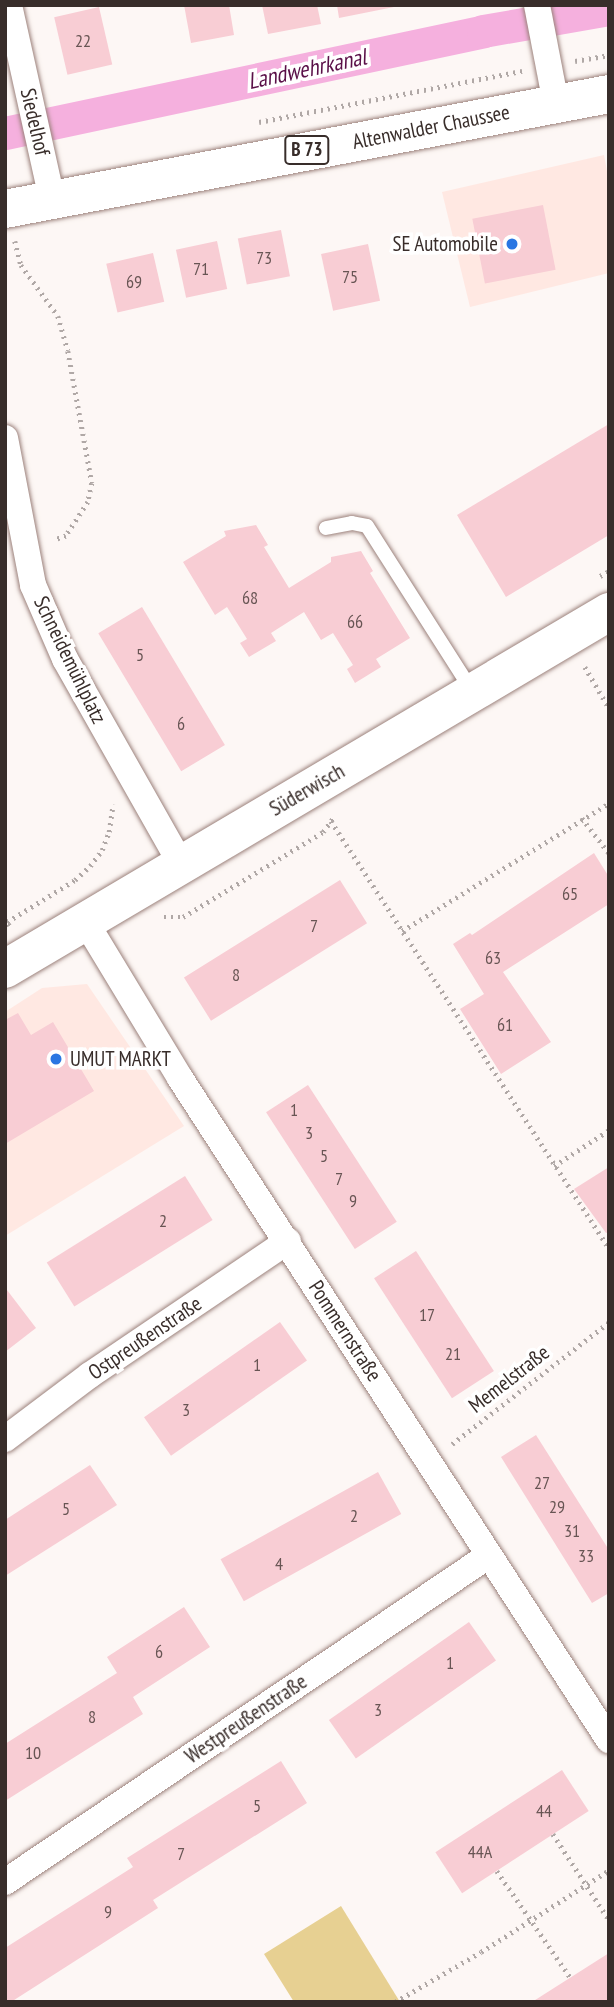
<!DOCTYPE html>
<meta charset="utf-8">
<style>
body{margin:0}
#map{position:relative;width:614px;height:2007px;overflow:hidden;background:#fdf7f5;font-family:"PT Sans Narrow",sans-serif}
div>[style]{position:absolute}
.built>*{inset:0;background:#ffe8e2}
.green>*{inset:0;background:#e7d092}
.canal>*{height:33px;margin:-16.5px;padding:0 16.5px;transform-origin:16.5px;border-radius:16.5px;background:#f5b0de}
.building>*{inset:0;background:#f8cdd4;transform-origin:0 0}
.path>*{height:4.5px;margin-top:-2.25px;transform-origin:0;background:repeating-linear-gradient(90deg,#b0a8a6 0 2px,transparent 0 7px)}
.roads{filter:drop-shadow(0 0 2px #9c827c) drop-shadow(0 0 2px #9c827c)}
.lane>*{height:14px;margin:-7px;padding:0 7px;transform-origin:7px;border-radius:7px;background:#fff}
.street>*{height:26px;margin:-13px;padding:0 13px;transform-origin:13px;border-radius:13px;background:#fff}
.secondary>*{height:38px;margin:-19px;padding:0 19px;transform-origin:19px;border-radius:19px;background:#fff}
.primary>*{height:38px;margin:-19px;padding:0 19px;transform-origin:19px;border-radius:19px;background:#fff}
.dots>*{width:19px;height:19px;translate:-50% -50%;box-sizing:border-box;border:4px solid #fff;border-radius:50%}
span{translate:-50% -50%;white-space:nowrap;text-align:center;line-height:1.15;-webkit-text-stroke:7px #fff;paint-order:stroke}
.number-label{font-size:18px;color:#685554}
.number-label span{-webkit-text-stroke-width:0}
.shield-label span{padding:2px 5px;background:#fff;border:2px solid;border-radius:5px;-webkit-text-stroke-width:0}
.shield-label{font-size:19px;color:#382d2a;font-weight:700}
.street-label{font-size:21px;color:#382d2a}
.poi-label{font-size:21px;color:#382d2a}
.right{translate:-100% -50%;text-align:right}
.left{translate:0 -50%;text-align:left}
.water-label{font-size:23px;color:#5a1048;font-style:italic}
.frame{position:absolute;inset:0;border:7px solid #382d2a;pointer-events:none}
</style>
<div id="map">
<div class="built">
<div style="clip-path:polygon(604px 155px,609px 182px,609px 273px,470px 307px,442px 192px)"></div>
<div style="clip-path:polygon(87px 984px,184px 1126px,5px 1236px,5px 1012px,42px 988px)"></div>
</div>
<div class="green">
<div style="clip-path:polygon(341px 1906px,400px 2002px,294px 2002px,264px 1954px)"></div>
</div>
<div class="canal">
<div style="left:5px;top:133px;width:489px;rotate:-12deg"></div>
<div style="left:483px;top:31px;width:128px;rotate:-9.9deg"></div>
</div>
<div class="building">
<div style="clip-path:polygon(184px 5px,229px 5px,234px 35px,191px 43px)"></div>
<div style="clip-path:polygon(262px 5px,317px 5px,321px 24px,268px 34px)"></div>
<div style="clip-path:polygon(337px 5px,399px 5px,399px 6px,339px 18px)"></div>
<div style="left:99px;top:7px;width:59px;height:46px;rotate:77deg"></div>
<div style="left:543px;top:205px;width:66px;height:72px;rotate:79deg"></div>
<div style="left:281px;top:230px;width:47px;height:44px;rotate:79deg"></div>
<div style="left:217px;top:241px;width:49px;height:42px;rotate:78deg"></div>
<div style="left:368px;top:244px;width:58px;height:48px;rotate:78deg"></div>
<div style="left:153px;top:253px;width:50px;height:48px;rotate:77deg"></div>
<div style="clip-path:polygon(609px 424px,609px 535px,506px 597px,457px 515px)"></div>
<div style="clip-path:polygon(256px 525px,268px 545px,264px 547px,289px 588px,331px 562px,331px 557px,361px 551px,373px 571px,370px 573px,410px 638px,376px 659px,381px 667px,355px 683px,347px 669px,353px 665px,333px 633px,321px 640px,304px 612px,271px 633px,276px 641px,249px 657px,240px 643px,247px 639px,227px 607px,215px 615px,183px 562px,226px 536px,224px 531px)"></div>
<div style="left:142px;top:607px;width:161px;height:51px;rotate:59deg"></div>
<div style="clip-path:polygon(594px 853px,609px 877px,609px 904px,503px 972px,551px 1042px,501px 1074px,460px 1009px,484px 994px,453px 944px,470px 933px,472px 935px)"></div>
<div style="left:340px;top:880px;width:51px;height:184px;rotate:58deg"></div>
<div style="clip-path:polygon(18px 1013px,31px 1035px,53px 1022px,94px 1091px,5px 1144px,5px 1020px)"></div>
<div style="left:308px;top:1085px;width:163px;height:50px;rotate:57deg"></div>
<div style="clip-path:polygon(609px 1167px,609px 1232px,606px 1233px,574px 1189px)"></div>
<div style="left:185px;top:1176px;width:52px;height:163px;rotate:58deg"></div>
<div style="left:416px;top:1251px;width:143px;height:50px;rotate:57deg"></div>
<div style="clip-path:polygon(7px 1290px,36px 1328px,5px 1352px,5px 1292px)"></div>
<div style="left:280px;top:1322px;width:47px;height:166px;rotate:55deg"></div>
<div style="clip-path:polygon(536px 1435px,609px 1550px,609px 1593px,592px 1603px,501px 1457px)"></div>
<div style="clip-path:polygon(90px 1465px,117px 1505px,5px 1576px,5px 1520px)"></div>
<div style="left:378px;top:1472px;width:48px;height:180px;rotate:61deg"></div>
<div style="clip-path:polygon(184px 1607px,210px 1647px,133px 1697px,143px 1714px,5px 1801px,5px 1744px,117px 1673px,107px 1657px)"></div>
<div style="left:469px;top:1622px;width:47px;height:171px;rotate:55deg"></div>
<div style="clip-path:polygon(281px 1761px,307px 1803px,153px 1900px,158px 1908px,11px 2002px,5px 2002px,5px 1948px,133px 1867px,127px 1858px)"></div>
<div style="left:562px;top:1770px;width:49px;height:151px;rotate:57deg"></div>
<div style="clip-path:polygon(609px 1953px,609px 2002px,532px 2002px)"></div>
</div>
<div class="path">
<div style="left:575px;top:61px;width:35px;rotate:-10deg"></div>
<div style="left:259px;top:122px;width:268px;rotate:-11deg"></div>
<div style="left:15px;top:241px;width:25px;rotate:76deg"></div>
<div style="left:21px;top:265px;width:63px;rotate:54deg"></div>
<div style="left:58px;top:316px;width:36px;rotate:74deg"></div>
<div style="left:68px;top:351px;width:134px;rotate:79.7deg"></div>
<div style="left:92px;top:483px;width:19px;rotate:102deg"></div>
<div style="left:88px;top:502px;width:40px;rotate:122.9deg"></div>
<div style="left:66px;top:536px;width:13px;rotate:162deg"></div>
<div style="left:600px;top:576px;width:10px;rotate:-29deg"></div>
<div style="left:585px;top:667px;width:48px;rotate:59.7deg"></div>
<div style="left:582px;top:818px;width:44px;rotate:52.4deg"></div>
<div style="left:331px;top:821px;width:510px;rotate:56.93deg"></div>
<div style="left:164px;top:917px;width:19px"></div>
<div style="left:183px;top:917px;width:164px;rotate:-31.3deg"></div>
<div style="left:323px;top:832px;width:19px;rotate:-54deg"></div>
<div style="left:9px;top:926px;width:4px;rotate:-117deg"></div>
<div style="left:7px;top:922px;width:80px;rotate:-31.7deg"></div>
<div style="left:75px;top:880px;width:21px;rotate:-43deg"></div>
<div style="left:90px;top:866px;width:20px;rotate:-53deg"></div>
<div style="left:102px;top:850px;width:19px;rotate:-69deg"></div>
<div style="left:109px;top:832px;width:28px;rotate:-82deg"></div>
<div style="left:402px;top:931px;width:243px;rotate:-31.7deg"></div>
<div style="left:554px;top:1166px;width:66px;rotate:-33.2deg"></div>
<div style="left:452px;top:1444px;width:199px;rotate:-37.8deg"></div>
<div style="left:553px;top:1834px;width:103px;rotate:56.9deg"></div>
<div style="left:497px;top:1871px;width:129px;rotate:55.4deg"></div>
<div style="left:395px;top:2002px;width:99px;rotate:-30.2deg"></div>
<div style="left:481px;top:1952px;width:152px;rotate:-32.6deg"></div>
</div>
<div class="roads">
<div class="lane">
<div style="left:326px;top:528px;width:26px;rotate:-11deg"></div>
<div style="left:352px;top:523px;width:15px;rotate:11deg"></div>
<div style="left:367px;top:526px;width:196px;rotate:57.5deg"></div>
</div>
<div class="street">
<div style="left:9px;top:5px;width:199px;rotate:77.5deg"></div>
<div style="left:537px;top:5px;width:101px;rotate:79.1deg"></div>
<div style="left:5px;top:438px;width:150px;rotate:79.2deg"></div>
<div style="left:33px;top:585px;width:81px;rotate:66.6deg"></div>
<div style="left:65px;top:659px;width:236px;rotate:60.5deg"></div>
<div style="left:85px;top:921px;width:184px;rotate:58.8deg"></div>
<div style="left:180px;top:1078px;width:789px;rotate:57.06deg"></div>
<div style="left:5px;top:1439px;width:106px;rotate:-37deg"></div>
<div style="left:90px;top:1375px;width:239px;rotate:-34.1deg"></div>
<div style="left:5px;top:1882px;width:583px;rotate:-34.02deg"></div>
</div>
<div class="secondary">
<div style="left:5px;top:969px;width:702px;rotate:-30.59deg"></div>
</div>
<div class="primary">
<div style="left:5px;top:209px;width:615px;rotate:-10.78deg"></div>
</div>
</div>
<div class="dots">
<div style="left:512px;top:244px;background:#2a76e2"></div>
<div style="left:56px;top:1059px;background:#2a76e2"></div>
</div>
<div class="number-label">
<span style="left:83px;top:41px">22</span>
<span style="left:264px;top:258px">73</span>
<span style="left:201px;top:269px">71</span>
<span style="left:350px;top:277px">75</span>
<span style="left:134px;top:282px">69</span>
<span style="left:250px;top:598px">68</span>
<span style="left:355px;top:622px">66</span>
<span style="left:140px;top:655px">5</span>
<span style="left:181px;top:724px">6</span>
<span style="left:570px;top:894px">65</span>
<span style="left:314px;top:926px">7</span>
<span style="left:493px;top:958px">63</span>
<span style="left:236px;top:975px">8</span>
<span style="left:505px;top:1025px">61</span>
<span style="left:294px;top:1110px">1</span>
<span style="left:309px;top:1133px">3</span>
<span style="left:324px;top:1156px">5</span>
<span style="left:339px;top:1179px">7</span>
<span style="left:353px;top:1201px">9</span>
<span style="left:163px;top:1221px">2</span>
<span style="left:427px;top:1315px">17</span>
<span style="left:453px;top:1354px">21</span>
<span style="left:257px;top:1365px">1</span>
<span style="left:186px;top:1410px">3</span>
<span style="left:542px;top:1483px">27</span>
<span style="left:557px;top:1507px">29</span>
<span style="left:66px;top:1509px">5</span>
<span style="left:354px;top:1516px">2</span>
<span style="left:572px;top:1531px">31</span>
<span style="left:586px;top:1556px">33</span>
<span style="left:279px;top:1564px">4</span>
<span style="left:159px;top:1652px">6</span>
<span style="left:450px;top:1663px">1</span>
<span style="left:378px;top:1710px">3</span>
<span style="left:92px;top:1717px">8</span>
<span style="left:33px;top:1753px">10</span>
<span style="left:257px;top:1806px">5</span>
<span style="left:544px;top:1811px">44</span>
<span style="left:480px;top:1852px">44A</span>
<span style="left:181px;top:1854px">7</span>
<span style="left:108px;top:1912px">9</span>
</div>
<div class="shield-label">
<span style="left:307px;top:150px">B 73</span>
</div>
<div class="street-label">
<span style="left:35px;top:122px;rotate:77deg">Siedelhof</span>
<span style="left:431px;top:127px;rotate:-11deg">Altenwalder Chaussee</span>
<span style="left:70px;top:660px;rotate:64deg">Schneidemühlplatz</span>
<span style="left:307px;top:790px;rotate:-30deg">Süderwisch</span>
<span style="left:345px;top:1331px;rotate:57deg">Pommernstraße</span>
<span style="left:145px;top:1338px;rotate:-34deg">Ostpreußenstraße</span>
<span style="left:509px;top:1379px;rotate:-38deg">Memelstraße</span>
<span style="left:246px;top:1719px;rotate:-34deg">Westpreußenstraße</span>
</div>
<div class="poi-label">
<span class="right" style="left:498px;top:244px">SE Automobile</span>
<span class="left" style="left:70px;top:1059px">UMUT MARKT</span>
</div>
<div class="water-label">
<span style="left:307px;top:69px;rotate:-12deg">Landwehrkanal</span>
</div>
<div class="frame"></div>
</div>
